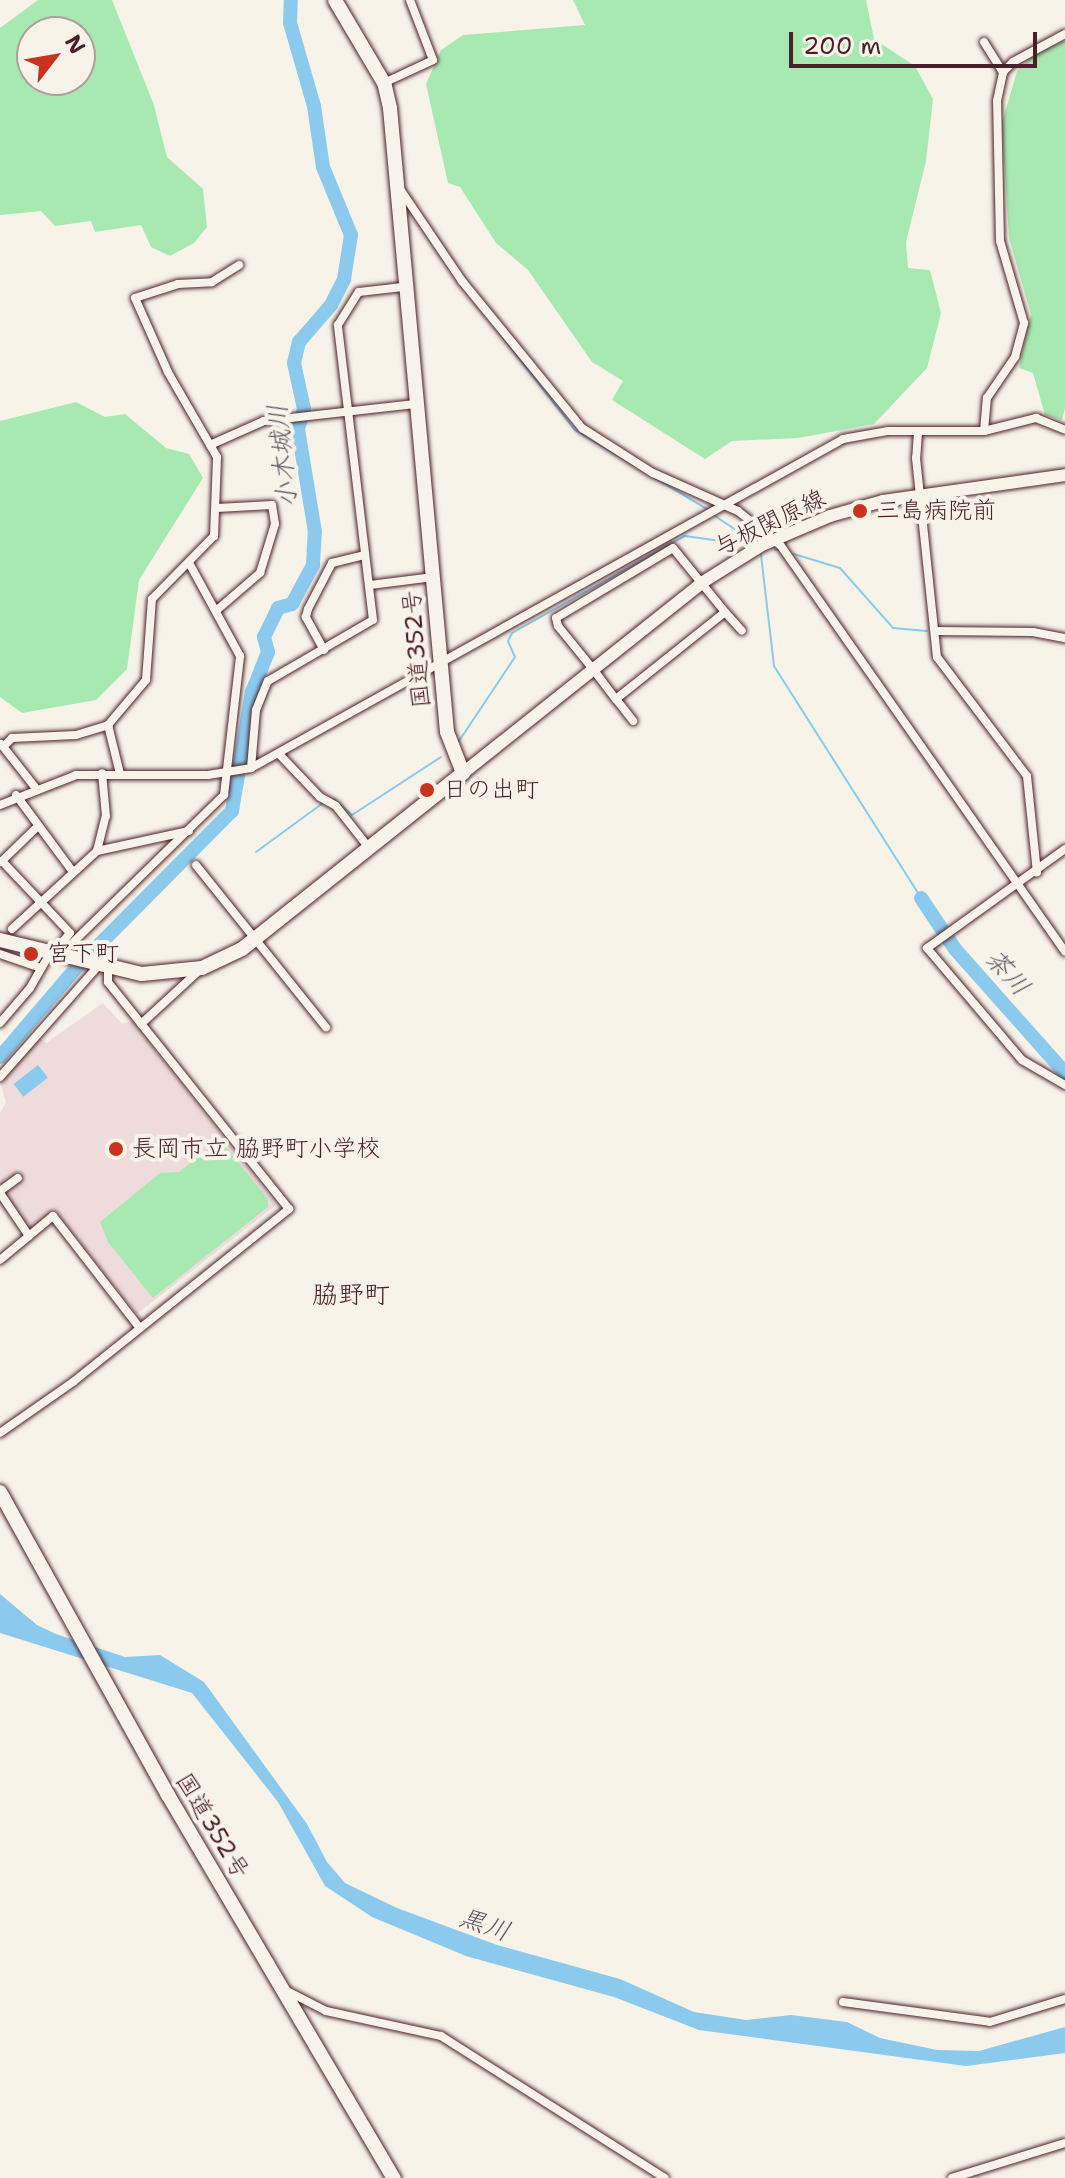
<!DOCTYPE html>
<meta charset="utf-8">
<style>
body{margin:0}
#map{position:relative;width:1065px;height:2178px;overflow:hidden;background:#f7f3e8;font-family:"Shantell Sans","Klee One",sans-serif}
div>[style]{position:absolute}
.built>*{inset:0;background:#eedcdd}
.green>*{inset:0;background:#a8e9b2}
.water>*{inset:0;background:#8bcaec;transform-origin:0 0}
.stream>*{height:2px;margin:-1px;padding:0 1px;transform-origin:1px;border-radius:1px;background:#8bcaec}
.river>*{height:14px;margin:-7px;padding:0 7px;transform-origin:7px;border-radius:7px;background:#8bcaec}
.roads{filter:drop-shadow(0 0 2px #4a1f2b) drop-shadow(0 0 2px #4a1f2b)}
.minor>*{height:8px;margin:-4px;padding:0 4px;transform-origin:4px;border-radius:4px;background:#f7f3e8}
.secondary>*{height:12px;margin:-6px;padding:0 6px;transform-origin:6px;border-radius:6px;background:#f7f3e8}
.trunk>*{height:14px;margin:-7px;padding:0 7px;transform-origin:7px;border-radius:7px;background:#f7f3e8}
.dots>*{width:22px;height:22px;translate:-50% -50%;box-sizing:border-box;border:4px solid #f7f3e8;border-radius:50%}
span{translate:-50% -50%;white-space:nowrap;text-align:center;line-height:1.15;-webkit-text-stroke:8px #f7f3e8;paint-order:stroke}
.poi-label{font-size:24px;color:#4a1f2b}
.left{translate:0 -50%;text-align:left}
.street-label{font-size:24px;color:#4a1f2b}
.water-label{font-size:26px;color:#5e5265;font-style:italic}
.neighbourhood-label{font-size:26px;color:#4a1f2b}
.north{position:absolute;left:16px;top:16px;width:80px;height:80px;box-sizing:border-box;background:#f7f3e8;border:2px solid #b29e9c;border-radius:50%;rotate:59deg;font-size:22px;font-weight:700;line-height:32px;text-align:center;color:#4a1f2b}
.north::after{content:'';display:block;margin:auto;width:28px;height:36px;background:#c8321e;clip-path:polygon(50% 0,100% 100%,50% 72%,0 100%)}
.scale{position:absolute;left:789px;top:32px;width:248px;height:36px;box-sizing:border-box;border:4px solid #4a1f2b;border-top:0;padding-left:10px;font-size:24px;line-height:28px;white-space:nowrap;color:#4a1f2b;-webkit-text-stroke:6px #f7f3e8;paint-order:stroke}
</style>
<div id="map">
<div class="built">
<div style="clip-path:polygon(103px 1003px,122px 1024px,132px 1021px,276px 1205px,137px 1314px,55px 1210px,29px 1230px,0 1184px,0 1113px,6px 1102px,0 1082px,38px 1037px,46px 1043px)"></div>
</div>
<div class="green">
<div style="clip-path:polygon(evenodd,38px 0,112px 0,154px 105px,167px 157px,203px 189px,207px 227px,194px 243px,170px 256px,151px 247px,141px 225px,95px 232px,91px 221px,55px 226px,41px 211px,0 215px,0 28px,38px 0,32px 32px,80px 32px,80px 80px,32px 80px,32px 32px)"></div>
<div style="clip-path:polygon(573px 0,866px 0,874px 39px,915px 66px,933px 99px,926px 161px,906px 242px,908px 268px,930px 270px,941px 313px,927px 368px,874px 424px,798px 438px,732px 441px,705px 459px,612px 400px,623px 381px,592px 362px,528px 270px,496px 243px,460px 187px,448px 183px,426px 84px,441px 50px,463px 35px,585px 25px)"></div>
<div style="clip-path:polygon(1065px 40px,1065px 408px,1062px 420px,1045px 415px,1033px 373px,1019px 368px,1031px 314px,1009px 238px,1002px 123px,1017px 71px,1031px 57px)"></div>
<div style="clip-path:polygon(76px 402px,105px 417px,125px 414px,166px 448px,189px 454px,203px 478px,139px 580px,127px 669px,96px 700px,22px 713px,0 697px,0 421px)"></div>
<div style="clip-path:polygon(220px 1140px,268px 1199px,268px 1207px,153px 1298px,108px 1242px,100px 1222px,160px 1173px,179px 1172px)"></div>
</div>
<div class="water">
<div style="left:38px;top:1065px;width:16px;height:31px;rotate:52deg"></div>
<div style="clip-path:polygon(0 1594px,37px 1625px,56px 1634px,125px 1657px,160px 1655px,204px 1682px,307px 1824px,327px 1862px,345px 1883px,397px 1908px,497px 1945px,620px 1979px,694px 2012px,746px 2020px,791px 2015px,847px 2022px,880px 2038px,937px 2050px,979px 2051px,1065px 2027px,1065px 2053px,966px 2066px,699px 2030px,614px 1997px,466px 1956px,372px 1917px,325px 1886px,278px 1802px,192px 1693px,0 1633px)"></div>
</div>
<div class="stream">
<div style="left:448px;top:267px;width:207px;rotate:52.1deg"></div>
<div style="left:575px;top:430px;width:154px;rotate:30.9deg"></div>
<div style="left:715px;top:516px;width:43px;rotate:33.7deg"></div>
<div style="left:775px;top:550px;width:4px"></div>
<div style="left:794px;top:554px;width:48px;rotate:16.9deg"></div>
<div style="left:840px;top:568px;width:80px;rotate:48.5deg"></div>
<div style="left:893px;top:628px;width:34px;rotate:5deg"></div>
<div style="left:761px;top:555px;width:112px;rotate:83.3deg"></div>
<div style="left:774px;top:666px;width:275px;rotate:57.6deg"></div>
<div style="left:459px;top:741px;width:101px;rotate:-56.3deg"></div>
<div style="left:515px;top:657px;width:17px;rotate:-114deg"></div>
<div style="left:508px;top:641px;width:9px;rotate:-63deg"></div>
<div style="left:512px;top:633px;width:198px;rotate:-29.3deg"></div>
<div style="left:685px;top:536px;width:58px;rotate:8deg"></div>
<div style="left:334px;top:799px;width:24px;rotate:42deg"></div>
<div style="left:352px;top:815px;width:106px;rotate:-33.1deg"></div>
<div style="left:256px;top:852px;width:83px;rotate:-36.2deg"></div>
</div>
<div class="river">
<div style="left:921px;top:898px;width:61px;rotate:56.3deg"></div>
<div style="left:955px;top:949px;width:166px;rotate:48.4deg"></div>
<div style="left:0;top:1057px;width:117px;rotate:-49.5deg"></div>
<div style="left:76px;top:968px;width:221px;rotate:-45.2deg"></div>
<div style="left:232px;top:811px;width:121px;rotate:-80.5deg"></div>
<div style="left:252px;top:692px;width:43px;rotate:-68.2deg"></div>
<div style="left:268px;top:652px;width:16px;rotate:-105deg"></div>
<div style="left:264px;top:637px;width:32px;rotate:-64deg"></div>
<div style="left:278px;top:608px;width:15px;rotate:-16deg"></div>
<div style="left:292px;top:604px;width:44px;rotate:-61.7deg"></div>
<div style="left:313px;top:565px;width:33px;rotate:-87deg"></div>
<div style="left:315px;top:532px;width:104px;rotate:-99.4deg"></div>
<div style="left:298px;top:429px;width:21px;rotate:-73deg"></div>
<div style="left:304px;top:409px;width:47px;rotate:-102.3deg"></div>
<div style="left:294px;top:363px;width:22px;rotate:-77deg"></div>
<div style="left:299px;top:342px;width:49px;rotate:-49.1deg"></div>
<div style="left:331px;top:305px;width:29px;rotate:-63deg"></div>
<div style="left:344px;top:279px;width:45px;rotate:-81deg"></div>
<div style="left:351px;top:235px;width:74px;rotate:-112.4deg"></div>
<div style="left:323px;top:167px;width:62px;rotate:-98.4deg"></div>
<div style="left:314px;top:106px;width:86px;rotate:-106.1deg"></div>
<div style="left:290px;top:23px;width:23px;rotate:-88deg"></div>
</div>
<div class="roads">
<div class="minor">
<div style="left:984px;top:42px;width:36px;rotate:58deg"></div>
<div style="left:384px;top:83px;width:54px;rotate:-25.1deg"></div>
<div style="left:433px;top:60px;width:64px;rotate:-111deg"></div>
<div style="left:398px;top:186px;width:115px;rotate:56deg"></div>
<div style="left:462px;top:281px;width:190px;rotate:50.8deg"></div>
<div style="left:582px;top:428px;width:84px;rotate:32.4deg"></div>
<div style="left:653px;top:473px;width:93px;rotate:24.1deg"></div>
<div style="left:738px;top:511px;width:55px;rotate:39.1deg"></div>
<div style="left:781px;top:546px;width:495px;rotate:55deg"></div>
<div style="left:984px;top:431px;width:33px;rotate:-85deg"></div>
<div style="left:987px;top:398px;width:50px;rotate:-55.7deg"></div>
<div style="left:1015px;top:357px;width:35px;rotate:-75deg"></div>
<div style="left:1024px;top:323px;width:85px;rotate:-106.3deg"></div>
<div style="left:1000px;top:241px;width:140px;rotate:-91.2deg"></div>
<div style="left:997px;top:101px;width:30px;rotate:-78deg"></div>
<div style="left:1003px;top:72px;width:14px;rotate:-45deg"></div>
<div style="left:1013px;top:62px;width:59px;rotate:-28.3deg"></div>
<div style="left:918px;top:432px;width:26px;rotate:94deg"></div>
<div style="left:916px;top:458px;width:200px;rotate:84deg"></div>
<div style="left:937px;top:657px;width:149px;rotate:52.9deg"></div>
<div style="left:1027px;top:776px;width:97px;rotate:84.1deg"></div>
<div style="left:210px;top:445px;width:59px;rotate:-24deg"></div>
<div style="left:264px;top:421px;width:152px;rotate:-6.4deg"></div>
<div style="left:370px;top:585px;width:64px;rotate:-7.2deg"></div>
<div style="left:217px;top:610px;width:57px;rotate:-40.7deg"></div>
<div style="left:260px;top:573px;width:51px;rotate:-73deg"></div>
<div style="left:275px;top:524px;width:19px;rotate:-99deg"></div>
<div style="left:272px;top:505px;width:55px;rotate:176.9deg"></div>
<div style="left:725px;top:612px;width:25px;rotate:48deg"></div>
<div style="left:935px;top:631px;width:98px;rotate:0.6deg"></div>
<div style="left:1033px;top:632px;width:33px;rotate:11deg"></div>
<div style="left:324px;top:650px;width:38px;rotate:-119deg"></div>
<div style="left:306px;top:617px;width:8px;rotate:-76deg"></div>
<div style="left:308px;top:609px;width:52px;rotate:-62.4deg"></div>
<div style="left:332px;top:563px;width:34px;rotate:-14deg"></div>
<div style="left:616px;top:699px;width:139px;rotate:-38.6deg"></div>
<div style="left:725px;top:612px;width:82px;rotate:-129.1deg"></div>
<div style="left:673px;top:548px;width:136px;rotate:149.1deg"></div>
<div style="left:556px;top:618px;width:8px;rotate:76deg"></div>
<div style="left:558px;top:626px;width:55px;rotate:50.9deg"></div>
<div style="left:593px;top:669px;width:38px;rotate:53deg"></div>
<div style="left:616px;top:699px;width:28px;rotate:52deg"></div>
<div style="left:108px;top:725px;width:50px;rotate:76.2deg"></div>
<div style="left:1px;top:744px;width:55px;rotate:51.7deg"></div>
<div style="left:5px;top:745px;width:10px;rotate:-45deg"></div>
<div style="left:12px;top:738px;width:64px;rotate:-2.7deg"></div>
<div style="left:76px;top:735px;width:34px;rotate:-17deg"></div>
<div style="left:108px;top:725px;width:59px;rotate:-49.8deg"></div>
<div style="left:146px;top:680px;width:81px;rotate:-85.8deg"></div>
<div style="left:152px;top:599px;width:88px;rotate:-45.5deg"></div>
<div style="left:214px;top:536px;width:79px;rotate:-87.8deg"></div>
<div style="left:217px;top:457px;width:98px;rotate:-120deg"></div>
<div style="left:168px;top:372px;width:81px;rotate:-114deg"></div>
<div style="left:135px;top:298px;width:45px;rotate:-18deg"></div>
<div style="left:178px;top:284px;width:34px;rotate:-3deg"></div>
<div style="left:212px;top:282px;width:32px;rotate:-32deg"></div>
<div style="left:279px;top:754px;width:59px;rotate:46.4deg"></div>
<div style="left:320px;top:797px;width:18px;rotate:29deg"></div>
<div style="left:336px;top:806px;width:53px;rotate:51.8deg"></div>
<div style="left:251px;top:768px;width:58px;rotate:-85.1deg"></div>
<div style="left:256px;top:710px;width:31px;rotate:-68deg"></div>
<div style="left:268px;top:681px;width:121px;rotate:-30.2deg"></div>
<div style="left:373px;top:620px;width:297px;rotate:-96.8deg"></div>
<div style="left:338px;top:325px;width:39px;rotate:-58deg"></div>
<div style="left:359px;top:292px;width:44px;rotate:-6.5deg"></div>
<div style="left:16px;top:795px;width:96px;rotate:53.5deg"></div>
<div style="left:0;top:805px;width:82px;rotate:-21.5deg"></div>
<div style="left:76px;top:775px;width:132px"></div>
<div style="left:208px;top:775px;width:44px;rotate:-9.2deg"></div>
<div style="left:251px;top:768px;width:677px;rotate:-29.06deg"></div>
<div style="left:843px;top:439px;width:46px;rotate:-10.1deg"></div>
<div style="left:888px;top:431px;width:96px"></div>
<div style="left:984px;top:431px;width:54px;rotate:-14deg"></div>
<div style="left:1036px;top:418px;width:31px;rotate:22deg"></div>
<div style="left:1065px;top:849px;width:170px;rotate:144.3deg"></div>
<div style="left:927px;top:948px;width:147px;rotate:49.7deg"></div>
<div style="left:1022px;top:1060px;width:50px;rotate:30.2deg"></div>
<div style="left:97px;top:851px;width:36px;rotate:-76deg"></div>
<div style="left:106px;top:816px;width:43px;rotate:-95.3deg"></div>
<div style="left:2px;top:861px;width:99px;rotate:46.6deg"></div>
<div style="left:70px;top:933px;width:13px;rotate:129deg"></div>
<div style="left:1px;top:862px;width:52px;rotate:-44.2deg"></div>
<div style="left:196px;top:865px;width:208px;rotate:51.3deg"></div>
<div style="left:12px;top:929px;width:115px;rotate:-42.5deg"></div>
<div style="left:97px;top:851px;width:94px;rotate:-12.3deg"></div>
<div style="left:0;top:954px;width:43px;rotate:18.9deg"></div>
<div style="left:61px;top:954px;width:228px;rotate:-44.3deg"></div>
<div style="left:224px;top:795px;width:140px;rotate:-83.4deg"></div>
<div style="left:240px;top:656px;width:106px;rotate:-118.7deg"></div>
<div style="left:0;top:1023px;width:46px;rotate:-49.4deg"></div>
<div style="left:30px;top:988px;width:32px;rotate:-60deg"></div>
<div style="left:141px;top:1024px;width:83px;rotate:-42.6deg"></div>
<div style="left:0;top:1077px;width:151px;rotate:-48.5deg"></div>
<div style="left:0;top:1191px;width:22px;rotate:-36deg"></div>
<div style="left:0;top:1193px;width:52px;rotate:56deg"></div>
<div style="left:0;top:1260px;width:69px;rotate:-39.7deg"></div>
<div style="left:53px;top:1216px;width:142px;rotate:52.2deg"></div>
<div style="left:0;top:1433px;width:89px;rotate:-34.9deg"></div>
<div style="left:73px;top:1382px;width:277px;rotate:-38.7deg"></div>
<div style="left:289px;top:1209px;width:290px;rotate:-128.6deg"></div>
<div style="left:108px;top:982px;width:15px;rotate:-90deg"></div>
<div style="left:287px;top:1991px;width:44px;rotate:27.1deg"></div>
<div style="left:326px;top:2011px;width:118px;rotate:12.3deg"></div>
<div style="left:441px;top:2036px;width:265px;rotate:32.4deg"></div>
<div style="left:843px;top:2002px;width:148px;rotate:7.7deg"></div>
<div style="left:990px;top:2022px;width:78px;rotate:-17deg"></div>
<div style="left:952px;top:2178px;width:118px;rotate:-17.2deg"></div>
</div>
<div class="secondary">
<div style="left:463px;top:773px;width:307px;rotate:-38.5deg"></div>
<div style="left:703px;top:582px;width:70px;rotate:-32.1deg"></div>
<div style="left:762px;top:545px;width:74px;rotate:-23.1deg"></div>
<div style="left:830px;top:516px;width:55px;rotate:-15.8deg"></div>
<div style="left:883px;top:501px;width:184px;rotate:-8.1deg"></div>
</div>
<div class="trunk">
<div style="left:0;top:940px;width:146px;rotate:13.5deg"></div>
<div style="left:142px;top:974px;width:60px;rotate:-5.7deg"></div>
<div style="left:202px;top:968px;width:44px;rotate:-25.4deg"></div>
<div style="left:242px;top:949px;width:283px;rotate:-38.5deg"></div>
<div style="left:463px;top:773px;width:44px;rotate:-111.3deg"></div>
<div style="left:447px;top:732px;width:627px;rotate:-95.22deg"></div>
<div style="left:390px;top:108px;width:26px;rotate:-103deg"></div>
<div style="left:384px;top:83px;width:96px;rotate:-120.6deg"></div>
<div style="left:0;top:1492px;width:346px;rotate:61deg"></div>
<div style="left:168px;top:1795px;width:445px;rotate:59.5deg"></div>
</div>
</div>
<div class="dots">
<div style="left:860px;top:511px;background:#c8321e"></div>
<div style="left:427px;top:790px;background:#c8321e"></div>
<div style="left:31px;top:954px;background:#c8321e"></div>
<div style="left:116px;top:1149px;background:#c8321e"></div>
</div>
<div class="poi-label">
<span class="left" style="left:876px;top:511px">三島病院前</span>
<span class="left" style="left:443px;top:790px">日の出町</span>
<span class="left" style="left:47px;top:954px">宮下町</span>
<span class="left" style="left:132px;top:1149px">長岡市立 脇野町小学校</span>
</div>
<div class="street-label">
<span style="left:770px;top:523px;rotate:-26deg">与板関原線</span>
<span style="left:417px;top:649px;rotate:-95deg">国道352号</span>
<span style="left:212px;top:1826px;rotate:59deg">国道352号</span>
</div>
<div class="water-label">
<span style="left:282px;top:456px;rotate:-96deg">小木城川</span>
<span style="left:1008px;top:972px;rotate:48deg">茶川</span>
<span style="left:485px;top:1924px;rotate:19deg">黒川</span>
</div>
<div class="neighbourhood-label">
<span style="left:351px;top:1294px">脇野町</span>
</div>
<div class="north">N</div>
<div class="scale">200 m</div>
</div>
